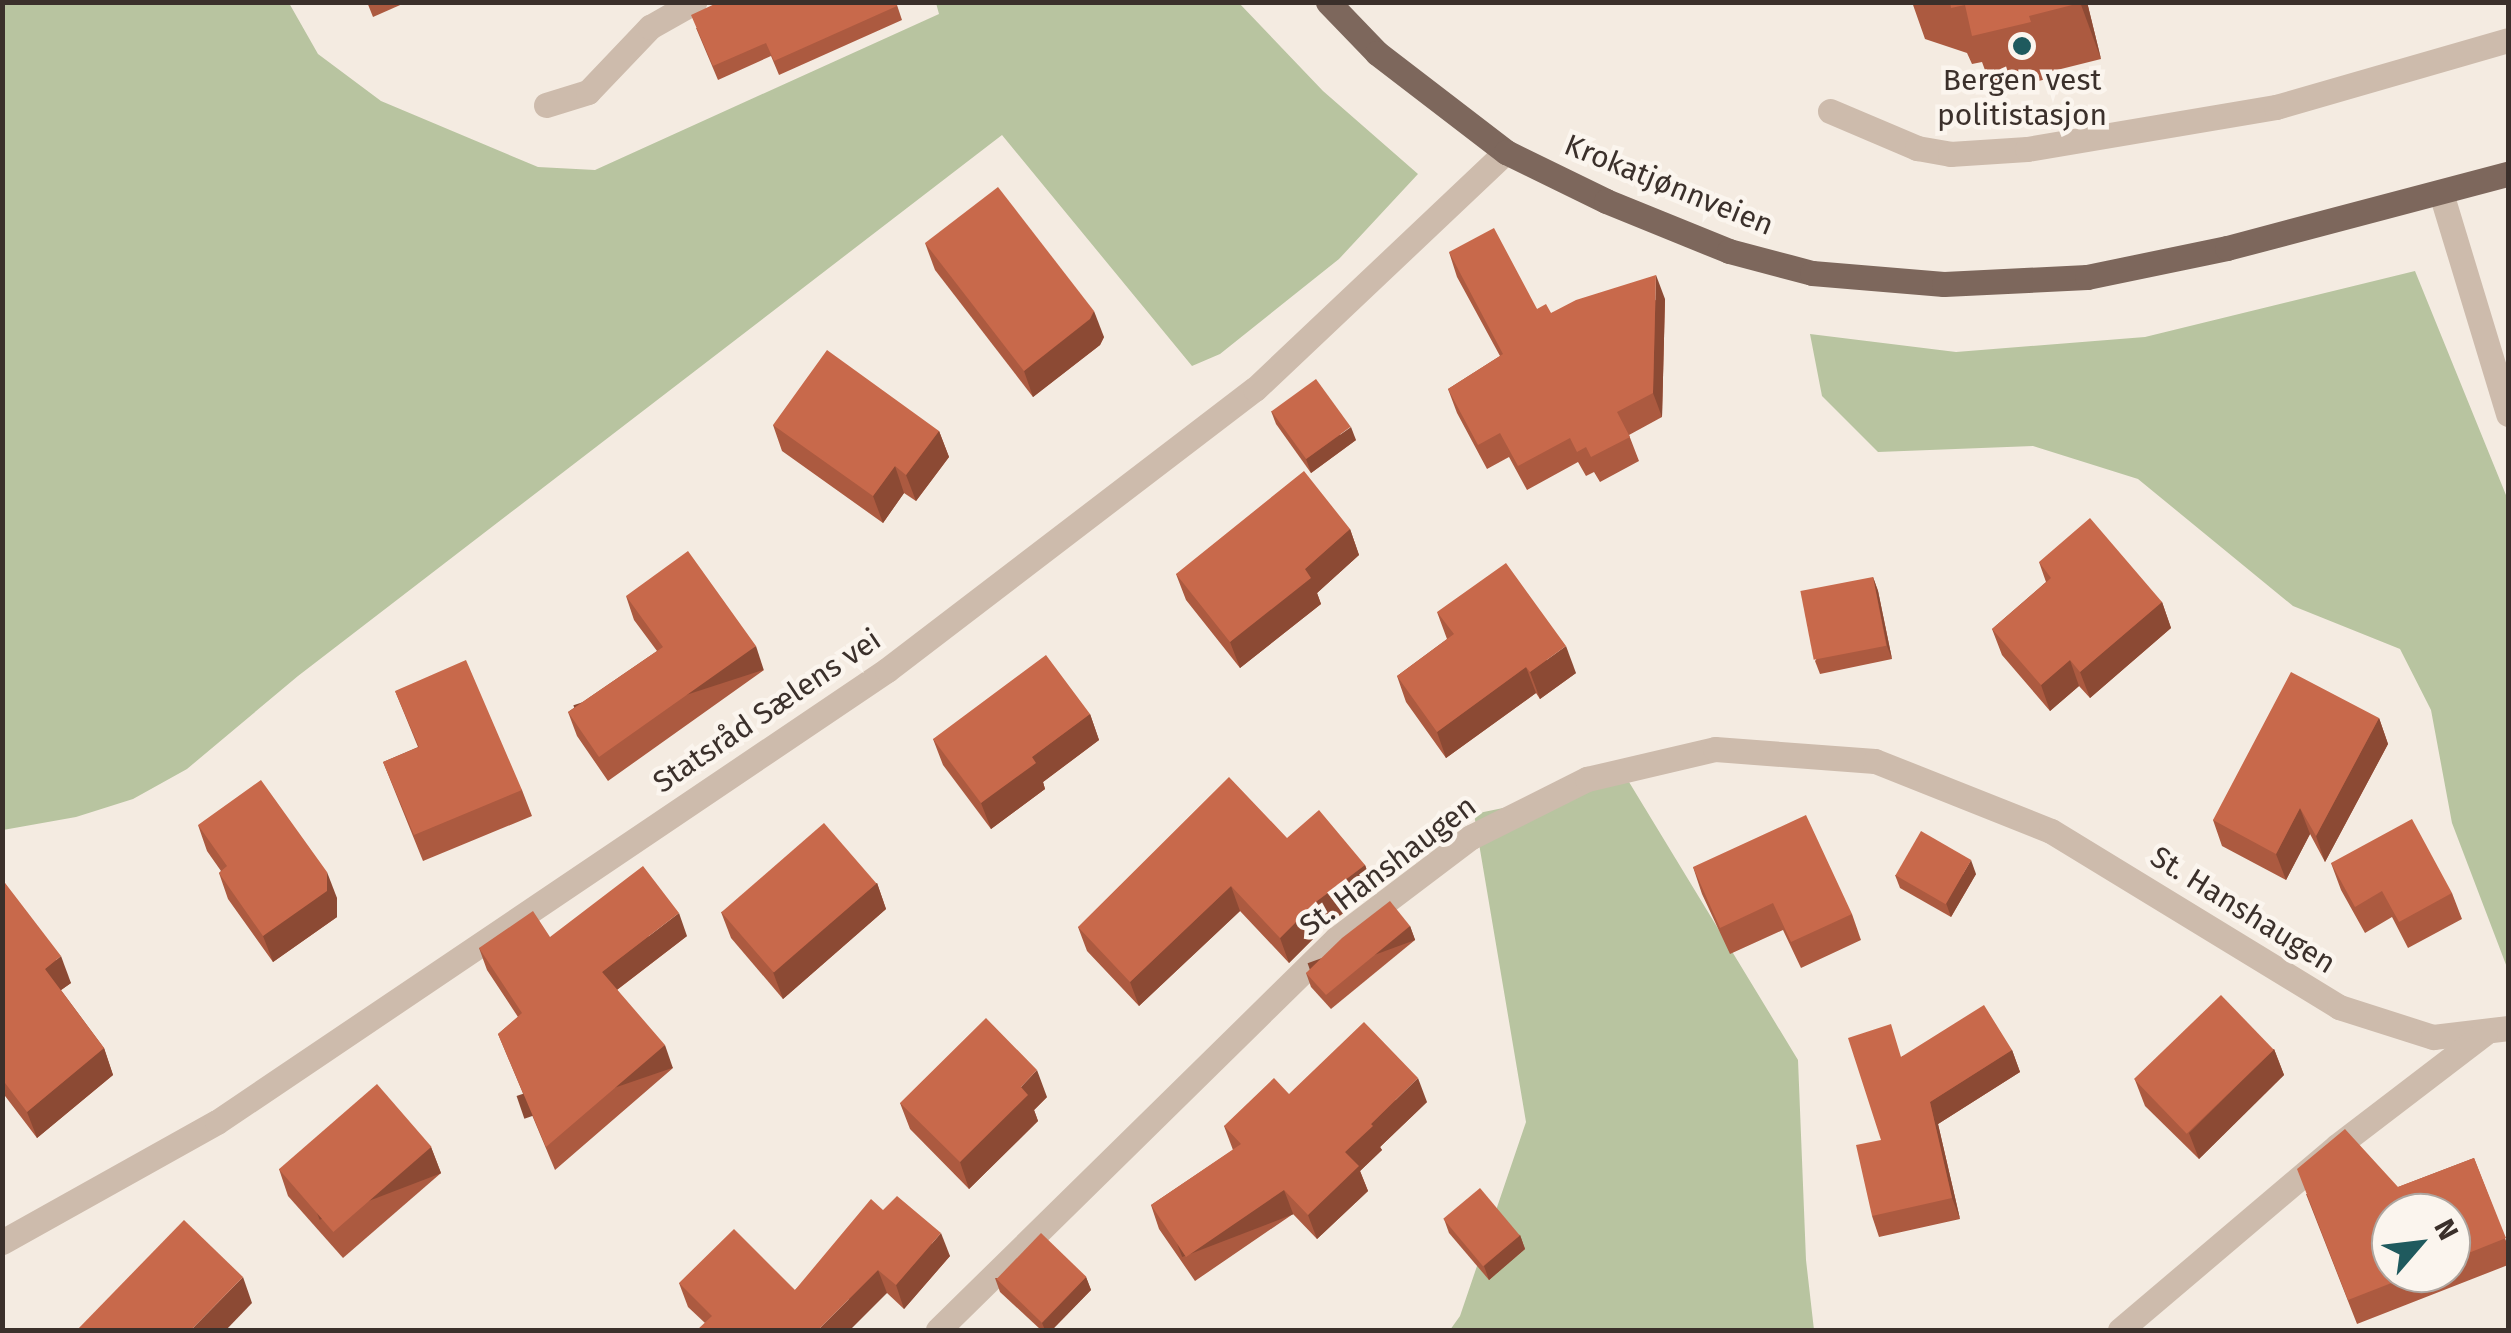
<!DOCTYPE html>
<meta charset="utf-8">
<style>
body{margin:0}
#map{position:relative;width:2511px;height:1333px;overflow:hidden;background:#f4ebe1;font-family:"Fira Sans",sans-serif}
div>[style]{position:absolute}
.green>*{inset:0;background:#b8c4a0}
.minor>*{height:25px;margin:-12.5px;padding:0 12.5px;transform-origin:12.5px;border-radius:12.5px;background:#cdbbac}
.major>*{height:25px;margin:-12.5px;padding:0 12.5px;transform-origin:12.5px;border-radius:12.5px;background:#7d675c}
.wall>*{inset:0;background:#ac5a40}
.shaded-wall>*{inset:0;background:#8c4a34;transform-origin:0 0}
.building>*{inset:0;background:#c8694b;transform-origin:0 0}
.dots>*{width:28px;height:28px;translate:-50% -50%;box-sizing:border-box;border:5px solid #fbf5ee;border-radius:50%}
span{translate:-50% -50%;white-space:nowrap;text-align:center;line-height:1.15;-webkit-text-stroke:9px #fbf5ee;paint-order:stroke}
.poi-label{font-size:30px;color:#3b302b}
.street-label{font-size:30px;color:#3b302b}
.frame{position:absolute;inset:0;border:5px solid #3b302b;pointer-events:none}
.north{position:absolute;left:2371px;top:1193px;width:100px;height:100px;box-sizing:border-box;background:#fbf5ee;border:2px solid #aea6a0;border-radius:50%;rotate:62deg;font-size:28px;font-weight:700;line-height:40px;text-align:center;color:#3b302b}
.north::after{content:'';display:block;margin:auto;width:35px;height:45px;background:#1f5a5e;clip-path:polygon(50% 0,100% 100%,50% 72%,0 100%)}
</style>
<div id="map">
<div class="green">
<div style="clip-path:polygon(3px 2px,289px 3px,318px 54px,381px 101px,538px 167px,595px 170px,939px 14px,936px 3px,1239px 3px,1323px 91px,1418px 174px,1339px 259px,1220px 354px,1192px 366px,1002px 135px,298px 676px,187px 769px,133px 799px,76px 817px,3px 830px)"></div>
<div style="clip-path:polygon(2415px 271px,2508px 500px,2508px 970px,2452px 823px,2431px 710px,2400px 649px,2293px 606px,2138px 479px,2033px 446px,1878px 452px,1822px 396px,1810px 334px,1956px 352px,2145px 337px)"></div>
<div style="clip-path:polygon(1629px 782px,1798px 1060px,1806px 1260px,1814px 1330px,1450px 1330px,1460px 1316px,1526px 1122px,1474px 814px)"></div>
</div>
<div class="minor">
<div style="left:546px;top:105px;width:44px;rotate:-17.2deg"></div>
<div style="left:588px;top:92px;width:90px;rotate:-46.4deg"></div>
<div style="left:650px;top:27px;width:51px;rotate:-29.6deg"></div>
<div style="left:1830px;top:111px;width:95px;rotate:23deg"></div>
<div style="left:1917px;top:148px;width:34px;rotate:10deg"></div>
<div style="left:1950px;top:154px;width:77px;rotate:-3.7deg"></div>
<div style="left:2027px;top:149px;width:253px;rotate:-9.6deg"></div>
<div style="left:2276px;top:107px;width:241px;rotate:-16.1deg"></div>
<div style="left:2441px;top:193px;width:231px;rotate:73.1deg"></div>
<div style="left:2px;top:1242px;width:246px;rotate:-29.2deg"></div>
<div style="left:217px;top:1122px;width:808px;rotate:-34deg"></div>
<div style="left:887px;top:670px;width:463px;rotate:-37.4deg"></div>
<div style="left:1255px;top:389px;width:345px;rotate:-43.4deg"></div>
<div style="left:938px;top:1330px;width:558px;rotate:-44.49deg"></div>
<div style="left:1336px;top:939px;width:169px;rotate:-37.1deg"></div>
<div style="left:1471px;top:837px;width:130px;rotate:-26.6deg"></div>
<div style="left:1587px;top:779px;width:131px;rotate:-13.2deg"></div>
<div style="left:1715px;top:749px;width:160px;rotate:4.3deg"></div>
<div style="left:1875px;top:761px;width:189px;rotate:21.7deg"></div>
<div style="left:2051px;top:831px;width:338px;rotate:31.4deg"></div>
<div style="left:2339px;top:1007px;width:99px;rotate:17.7deg"></div>
<div style="left:2433px;top:1037px;width:76px;rotate:-6.8deg"></div>
<div style="left:2120px;top:1330px;width:285px;rotate:-40.3deg"></div>
<div style="left:2337px;top:1146px;width:186px;rotate:-37.4deg"></div>
</div>
<div class="major">
<div style="left:1328px;top:2px;width:71px;rotate:46.1deg"></div>
<div style="left:1377px;top:53px;width:163px;rotate:37.5deg"></div>
<div style="left:1506px;top:152px;width:111px;rotate:26.1deg"></div>
<div style="left:1606px;top:201px;width:133px;rotate:22.1deg"></div>
<div style="left:1729px;top:251px;width:86px;rotate:14.8deg"></div>
<div style="left:1812px;top:273px;width:132px;rotate:4.8deg"></div>
<div style="left:1944px;top:284px;width:143px;rotate:-2.8deg"></div>
<div style="left:2087px;top:277px;width:143px;rotate:-11.7deg"></div>
<div style="left:2227px;top:248px;width:291px;rotate:-14.8deg"></div>
</div>
<div class="wall">
<div style="clip-path:polygon(367px 2px,407px 2px,373px 17px)"></div>
<div style="clip-path:polygon(896px 2px,902px 20px,779px 75px,771px 56px,718px 80px,696px 28px)"></div>
<div style="clip-path:polygon(1912px 2px,2087px 2px,2101px 59px,2049px 72px,2051px 78px,1993px 92px,1982px 62px,1972px 64px,1967px 53px,1925px 39px)"></div>
<div style="clip-path:polygon(925px 243px,1104px 337px,1100px 345px,1033px 397px,935px 270px)"></div>
<div style="clip-path:polygon(1449px 252px,1537px 309px,1551px 313px,1665px 299px,1662px 417px,1629px 435px,1639px 461px,1600px 482px,1594px 472px,1586px 476px,1578px 462px,1527px 490px,1509px 457px,1487px 469px,1457px 413px,1448px 389px,1500px 356px,1457px 277px)"></div>
<div style="clip-path:polygon(1271px 411px,1356px 440px,1311px 473px,1276px 424px)"></div>
<div style="clip-path:polygon(773px 425px,939px 431px,949px 457px,916px 501px,904px 493px,883px 523px,782px 451px)"></div>
<div style="clip-path:polygon(1350px 529px,1359px 555px,1317px 593px,1321px 604px,1240px 668px,1186px 600px,1176px 574px)"></div>
<div style="clip-path:polygon(2039px 562px,2162px 602px,2171px 628px,2090px 698px,2079px 686px,2050px 711px,2002px 655px,1992px 629px,2046px 582px)"></div>
<div style="clip-path:polygon(1873px 577px,1878px 591px,1892px 659px,1820px 674px,1815px 661px)"></div>
<div style="clip-path:polygon(626px 596px,764px 670px,608px 781px,577px 736px,568px 712px,657px 651px,634px 620px)"></div>
<div style="clip-path:polygon(1437px 612px,1576px 673px,1540px 699px,1536px 693px,1446px 758px,1406px 702px,1397px 676px,1447px 639px)"></div>
<div style="clip-path:polygon(395px 691px,522px 790px,532px 816px,423px 861px,383px 762px,418px 747px)"></div>
<div style="clip-path:polygon(1090px 714px,1099px 740px,1043px 782px,1045px 789px,991px 829px,943px 765px,933px 739px)"></div>
<div style="clip-path:polygon(2379px 718px,2388px 744px,2325px 862px,2310px 834px,2286px 880px,2222px 846px,2213px 820px)"></div>
<div style="clip-path:polygon(198px 825px,337px 898px,337px 917px,273px 962px,228px 899px,219px 873px,221px 871px,207px 851px)"></div>
<div style="clip-path:polygon(1287px 838px,1365px 865px,1374px 890px,1326px 926px,1289px 963px,1240px 911px,1139px 1006px,1087px 951px,1078px 927px)"></div>
<div style="clip-path:polygon(2331px 863px,2452px 893px,2462px 919px,2408px 948px,2392px 917px,2365px 933px,2341px 890px)"></div>
<div style="clip-path:polygon(1693px 867px,1852px 914px,1861px 940px,1801px 968px,1783px 930px,1730px 954px,1702px 894px)"></div>
<div style="clip-path:polygon(1976px 874px,1951px 917px,1900px 888px,1895px 875px)"></div>
<div style="clip-path:polygon(2px 879px,71px 983px,61px 990px,104px 1048px,113px 1075px,37px 1138px,2px 1092px)"></div>
<div style="clip-path:polygon(877px 883px,886px 909px,783px 999px,731px 938px,721px 912px)"></div>
<div style="clip-path:polygon(1410px 926px,1415px 940px,1331px 1009px,1311px 987px,1306px 973px)"></div>
<div style="clip-path:polygon(687px 936px,617px 990px,673px 1068px,555px 1170px,498px 1034px,518px 1017px,487px 970px,479px 948px,550px 937px)"></div>
<div style="clip-path:polygon(2274px 1049px,2284px 1075px,2199px 1159px,2145px 1106px,2135px 1080px)"></div>
<div style="clip-path:polygon(2012px 1050px,2020px 1072px,1938px 1124px,1960px 1219px,1879px 1237px,1872px 1216px,1881px 1140px,1902px 1056px)"></div>
<div style="clip-path:polygon(1289px 1094px,1427px 1102px,1380px 1147px,1382px 1150px,1360px 1171px,1368px 1191px,1317px 1239px,1293px 1214px,1195px 1281px,1159px 1229px,1151px 1205px,1233px 1150px,1224px 1126px)"></div>
<div style="clip-path:polygon(1047px 1097px,1034px 1110px,1038px 1121px,969px 1189px,910px 1129px,900px 1103px)"></div>
<div style="clip-path:polygon(431px 1147px,441px 1173px,343px 1258px,288px 1196px,279px 1169px)"></div>
<div style="clip-path:polygon(evenodd,2474px 1158px,2508px 1246px,2508px 1265px,2357px 1324px,2306px 1194px,2398px 1187px,2474px 1158px,2451px 1213px,2451px 1273px,2391px 1273px,2451px 1213px)"></div>
<div style="clip-path:polygon(883px 1210px,950px 1256px,904px 1309px,887px 1293px,705px 1323px,688px 1307px,679px 1283px,795px 1290px)"></div>
<div style="clip-path:polygon(1444px 1219px,1520px 1235px,1525px 1249px,1489px 1280px,1449px 1233px)"></div>
<div style="clip-path:polygon(1086px 1277px,1091px 1290px,1052px 1330px,1041px 1330px,1000px 1292px,995px 1278px)"></div>
</div>
<div class="shaded-wall">
<div style="clip-path:polygon(2080px 2px,2087px 2px,2101px 59px)"></div>
<div style="clip-path:polygon(1656px 275px,1665px 299px,1662px 417px,1653px 393px)"></div>
<div style="clip-path:polygon(1094px 311px,1104px 337px,1100px 345px,1033px 397px,1024px 371px)"></div>
<div style="clip-path:polygon(1351px 427px,1356px 440px,1311px 473px,1306px 459px)"></div>
<div style="clip-path:polygon(939px 431px,949px 457px,916px 501px,906px 475px)"></div>
<div style="clip-path:polygon(895px 466px,904px 493px,883px 523px,873px 496px)"></div>
<div style="clip-path:polygon(1350px 529px,1359px 555px,1317px 593px,1321px 604px,1240px 668px,1230px 642px,1305px 569px)"></div>
<div style="clip-path:polygon(1873px 577px,1878px 591px,1892px 659px,1887px 646px)"></div>
<div style="clip-path:polygon(2162px 602px,2171px 628px,2090px 698px,2080px 672px)"></div>
<div style="left:756px;top:646px;width:25px;height:192px;rotate:72deg"></div>
<div style="clip-path:polygon(1566px 646px,1576px 673px,1540px 699px,1530px 672px)"></div>
<div style="clip-path:polygon(2070px 660px,2079px 686px,2050px 711px,2041px 685px)"></div>
<div style="clip-path:polygon(1526px 667px,1536px 693px,1446px 758px,1437px 732px)"></div>
<div style="clip-path:polygon(1090px 714px,1099px 740px,1043px 782px,1045px 789px,991px 829px,981px 803px,1032px 757px)"></div>
<div style="clip-path:polygon(2379px 718px,2388px 744px,2325px 862px,2316px 836px)"></div>
<div style="clip-path:polygon(2300px 808px,2310px 834px,2286px 880px,2276px 854px)"></div>
<div style="clip-path:polygon(1971px 860px,1976px 874px,1951px 917px,1946px 903px)"></div>
<div style="clip-path:polygon(1365px 865px,1374px 890px,1326px 926px,1289px 963px,1280px 938px,1317px 901px)"></div>
<div style="clip-path:polygon(327px 872px,337px 898px,337px 917px,273px 962px,263px 936px)"></div>
<div style="clip-path:polygon(877px 883px,886px 909px,783px 999px,773px 972px)"></div>
<div style="clip-path:polygon(1231px 886px,1240px 911px,1139px 1006px,1130px 982px)"></div>
<div style="clip-path:polygon(679px 913px,687px 936px,610px 995px,602px 972px)"></div>
<div style="left:1410px;top:926px;width:15px;height:109px;rotate:70deg"></div>
<div style="clip-path:polygon(61px 956px,71px 983px,54px 995px,45px 969px)"></div>
<div style="left:665px;top:1045px;width:24px;height:157px;rotate:71deg"></div>
<div style="clip-path:polygon(104px 1048px,113px 1075px,37px 1138px,27px 1112px)"></div>
<div style="clip-path:polygon(2274px 1049px,2284px 1075px,2199px 1159px,2189px 1133px)"></div>
<div style="clip-path:polygon(2012px 1050px,2020px 1072px,1938px 1124px,1960px 1219px,1952px 1198px,1930px 1102px)"></div>
<div style="clip-path:polygon(1037px 1070px,1047px 1097px,1034px 1110px,1038px 1121px,969px 1189px,960px 1162px,1021px 1087px)"></div>
<div style="clip-path:polygon(1418px 1078px,1427px 1102px,1380px 1147px,1382px 1150px,1360px 1171px,1368px 1191px,1317px 1239px,1308px 1215px,1345px 1152px,1371px 1124px)"></div>
<div style="left:431px;top:1147px;width:28px;height:130px;rotate:69deg"></div>
<div style="left:1284px;top:1190px;width:26px;height:119px;rotate:69deg"></div>
<div style="clip-path:polygon(941px 1233px,950px 1256px,904px 1309px,896px 1285px)"></div>
<div style="clip-path:polygon(1520px 1235px,1525px 1249px,1489px 1280px,1484px 1266px)"></div>
<div style="clip-path:polygon(878px 1270px,887px 1293px,850px 1330px,818px 1330px)"></div>
<div style="clip-path:polygon(243px 1277px,252px 1303px,226px 1330px,191px 1330px)"></div>
<div style="clip-path:polygon(1086px 1277px,1091px 1290px,1052px 1330px,1045px 1330px,1042px 1323px)"></div>
</div>
<div class="building">
<div style="clip-path:polygon(719px 2px,896px 2px,897px 6px,774px 61px,766px 43px,713px 66px,691px 15px)"></div>
<div style="clip-path:polygon(1950px 2px,2080px 2px,2080px 3px,2029px 16px,2031px 22px,1972px 36px,1965px 5px,1951px 8px)"></div>
<div style="clip-path:polygon(998px 187px,1094px 311px,1090px 319px,1024px 371px,925px 243px)"></div>
<div style="clip-path:polygon(1494px 228px,1537px 309px,1546px 304px,1551px 313px,1576px 300px,1656px 275px,1653px 393px,1617px 412px,1630px 437px,1591px 457px,1586px 447px,1577px 452px,1570px 438px,1518px 466px,1500px 433px,1478px 445px,1448px 389px,1503px 354px,1449px 252px)"></div>
<div style="clip-path:polygon(827px 350px,939px 431px,906px 475px,895px 466px,873px 496px,773px 425px)"></div>
<div style="left:1316px;top:379px;width:59px;height:55px;rotate:54deg"></div>
<div style="clip-path:polygon(1304px 471px,1350px 529px,1305px 569px,1311px 578px,1230px 642px,1176px 574px)"></div>
<div style="clip-path:polygon(2090px 518px,2162px 602px,2080px 672px,2070px 660px,2041px 685px,1992px 629px,2051px 578px,2039px 562px)"></div>
<div style="clip-path:polygon(688px 551px,756px 646px,599px 757px,568px 712px,663px 647px,626px 596px)"></div>
<div style="clip-path:polygon(1506px 563px,1566px 646px,1530px 672px,1526px 667px,1437px 732px,1397px 676px,1454px 634px,1437px 612px)"></div>
<div style="left:1873px;top:577px;width:70px;height:74px;rotate:79deg"></div>
<div style="clip-path:polygon(1046px 655px,1090px 714px,1032px 757px,1036px 763px,981px 803px,933px 739px)"></div>
<div style="clip-path:polygon(466px 660px,522px 790px,414px 835px,383px 762px,419px 747px,395px 691px)"></div>
<div style="clip-path:polygon(2291px 672px,2379px 718px,2316px 836px,2300px 808px,2276px 854px,2213px 820px)"></div>
<div style="clip-path:polygon(1229px 777px,1287px 838px,1319px 810px,1365px 865px,1317px 901px,1280px 938px,1231px 886px,1130px 982px,1078px 927px)"></div>
<div style="clip-path:polygon(261px 780px,327px 872px,327px 891px,263px 936px,219px 873px,227px 866px,198px 825px)"></div>
<div style="clip-path:polygon(1806px 815px,1852px 914px,1791px 942px,1773px 903px,1720px 928px,1693px 867px)"></div>
<div style="clip-path:polygon(2412px 819px,2452px 893px,2399px 922px,2382px 891px,2355px 907px,2331px 863px)"></div>
<div style="left:824px;top:823px;width:80px;height:136px;rotate:49deg"></div>
<div style="left:1921px;top:831px;width:58px;height:51px;rotate:30deg"></div>
<div style="clip-path:polygon(643px 866px,679px 913px,602px 972px,665px 1045px,546px 1147px,498px 1034px,522px 1013px,479px 948px,533px 911px,550px 937px)"></div>
<div style="clip-path:polygon(2px 879px,61px 956px,45px 969px,104px 1048px,27px 1112px,2px 1079px)"></div>
<div style="clip-path:polygon(1390px 901px,1410px 926px,1326px 995px,1306px 973px,1342px 938px)"></div>
<div style="left:2221px;top:995px;width:76px;height:121px;rotate:46deg"></div>
<div style="clip-path:polygon(1984px 1005px,2012px 1050px,1930px 1102px,1952px 1198px,1872px 1216px,1856px 1145px,1881px 1140px,1848px 1038px,1891px 1024px,1901px 1057px)"></div>
<div style="clip-path:polygon(986px 1018px,1037px 1070px,1021px 1087px,1028px 1095px,960px 1162px,900px 1103px)"></div>
<div style="clip-path:polygon(1364px 1022px,1418px 1078px,1371px 1124px,1373px 1126px,1345px 1152px,1359px 1166px,1308px 1215px,1284px 1190px,1186px 1257px,1151px 1205px,1241px 1144px,1224px 1126px,1274px 1078px,1289px 1094px)"></div>
<div style="left:377px;top:1084px;width:83px;height:130px;rotate:49deg"></div>
<div style="clip-path:polygon(2345px 1129px,2398px 1187px,2474px 1158px,2506px 1238px,2451px 1260px,2451px 1213px,2391px 1213px,2391px 1273px,2417px 1273px,2348px 1300px,2297px 1169px)"></div>
<div style="left:1480px;top:1188px;width:62px;height:48px;rotate:50deg"></div>
<div style="clip-path:polygon(897px 1196px,941px 1233px,896px 1285px,878px 1270px,818px 1330px,697px 1330px,712px 1316px,679px 1283px,734px 1229px,795px 1290px,871px 1199px,883px 1210px)"></div>
<div style="clip-path:polygon(184px 1220px,243px 1277px,191px 1330px,77px 1330px)"></div>
<div style="left:1041px;top:1233px;width:63px;height:64px;rotate:44deg"></div>
</div>
<div class="dots">
<div style="left:2022px;top:46px;background:#1f5a5e"></div>
</div>
<div class="poi-label">
<span style="left:2022px;top:97px">Bergen vest<br>politistasjon</span>
</div>
<div class="street-label">
<span style="left:1669px;top:185px;rotate:22deg">Krokatjønnveien</span>
<span style="left:767px;top:711px;rotate:-34deg">Statsråd Sælens vei</span>
<span style="left:1388px;top:866px;rotate:-37deg">St. Hanshaugen</span>
<span style="left:2243px;top:910px;rotate:32deg">St. Hanshaugen</span>
</div>
<div class="frame"></div>
<div class="north">N</div>
</div>
